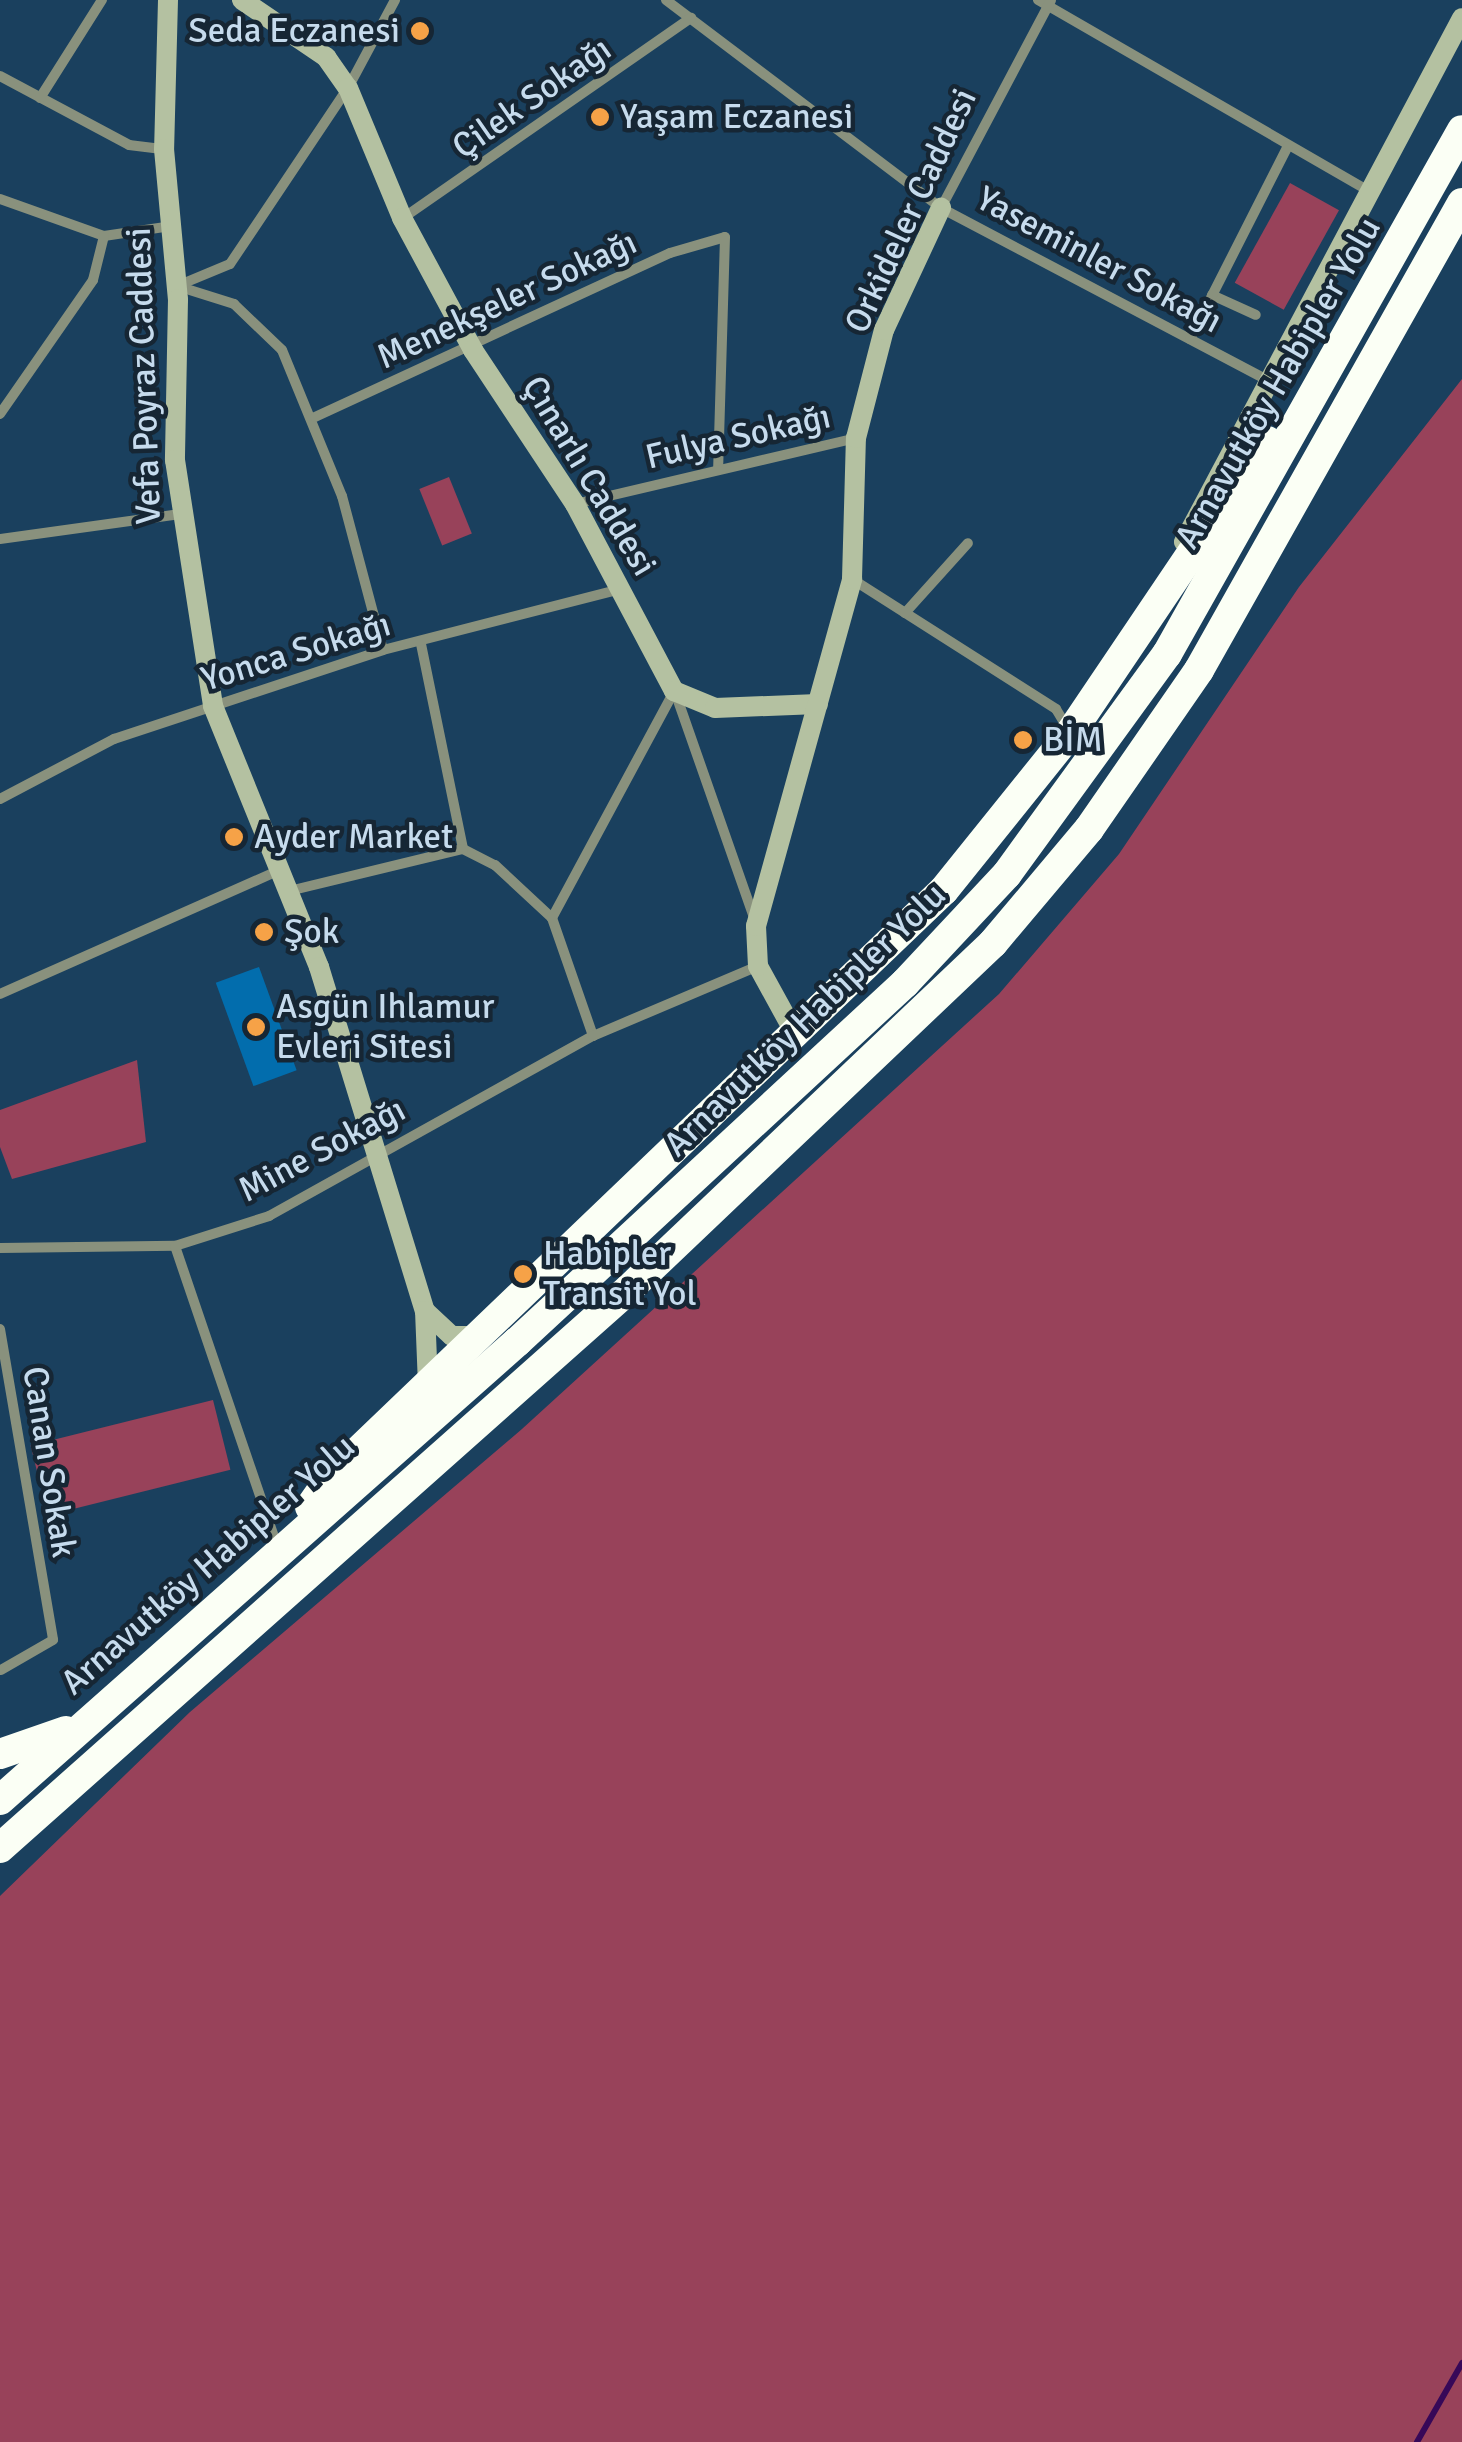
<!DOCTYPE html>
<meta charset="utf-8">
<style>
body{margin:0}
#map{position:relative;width:1462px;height:2442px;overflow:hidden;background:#1a405e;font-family:Signika,sans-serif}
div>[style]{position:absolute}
.green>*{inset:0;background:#98425a;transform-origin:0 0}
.stream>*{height:6px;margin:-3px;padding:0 3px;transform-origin:3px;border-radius:3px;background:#370858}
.building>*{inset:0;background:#026dad;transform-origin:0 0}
.street>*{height:10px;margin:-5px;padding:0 5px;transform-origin:5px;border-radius:5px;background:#89917d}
.secondary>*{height:20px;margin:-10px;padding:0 10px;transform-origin:10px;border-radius:10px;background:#b4c1a1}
.highway>*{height:30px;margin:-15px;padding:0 15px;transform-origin:15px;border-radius:15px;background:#fbfff5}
.dots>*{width:28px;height:28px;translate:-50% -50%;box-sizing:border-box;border:5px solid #162634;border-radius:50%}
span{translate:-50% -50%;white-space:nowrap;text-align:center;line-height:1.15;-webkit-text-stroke:9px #162634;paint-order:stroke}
.poi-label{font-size:35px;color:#c6dbed}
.right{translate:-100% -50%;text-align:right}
.left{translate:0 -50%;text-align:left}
.street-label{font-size:35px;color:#c6dbed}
</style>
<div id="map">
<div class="green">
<div style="left:1290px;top:183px;width:56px;height:114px;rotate:29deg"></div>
<div style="clip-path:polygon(1462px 379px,1462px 2442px,0 2442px,0 1896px,190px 1712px,522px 1429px,999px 994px,1119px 854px,1299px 587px)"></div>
<div style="left:449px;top:477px;width:61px;height:32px;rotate:68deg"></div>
<div style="clip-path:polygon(137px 1060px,146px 1142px,12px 1179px,0 1147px,0 1110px)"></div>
<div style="left:213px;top:1400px;width:72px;height:188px;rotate:76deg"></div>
</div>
<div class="stream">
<div style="left:1417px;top:2442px;width:91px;rotate:-60.3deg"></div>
</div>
<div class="building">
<div style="left:259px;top:967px;width:110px;height:46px;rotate:70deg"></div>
</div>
<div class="street">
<div style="left:666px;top:0;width:345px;rotate:37.1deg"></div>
<div style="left:941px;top:208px;width:371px;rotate:27.8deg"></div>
<div style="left:1038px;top:0;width:384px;rotate:30deg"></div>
<div style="left:0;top:76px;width:146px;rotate:28.1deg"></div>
<div style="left:129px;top:145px;width:35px;rotate:7deg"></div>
<div style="left:40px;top:98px;width:116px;rotate:-57.7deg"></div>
<div style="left:0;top:199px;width:110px;rotate:19.6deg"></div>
<div style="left:104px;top:236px;width:69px;rotate:-8.4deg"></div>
<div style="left:941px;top:208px;width:235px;rotate:-62.1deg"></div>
<div style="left:403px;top:218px;width:351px;rotate:-34.8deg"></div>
<div style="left:177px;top:286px;width:60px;rotate:17.5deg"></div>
<div style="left:234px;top:304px;width:66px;rotate:43.8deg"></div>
<div style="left:282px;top:350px;width:158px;rotate:67.7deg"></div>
<div style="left:342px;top:496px;width:159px;rotate:75.1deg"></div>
<div style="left:177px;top:286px;width:57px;rotate:-22.5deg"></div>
<div style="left:230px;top:264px;width:212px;rotate:-56.2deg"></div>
<div style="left:348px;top:88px;width:100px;rotate:-61.9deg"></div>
<div style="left:1212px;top:295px;width:48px;rotate:24.4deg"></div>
<div style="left:1190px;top:339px;width:216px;rotate:-63.1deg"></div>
<div style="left:0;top:414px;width:163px;rotate:-55.2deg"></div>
<div style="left:93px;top:280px;width:45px;rotate:-76deg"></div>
<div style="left:315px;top:417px;width:391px;rotate:-24.8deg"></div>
<div style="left:670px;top:253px;width:57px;rotate:-16.2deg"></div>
<div style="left:725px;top:237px;width:233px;rotate:91.7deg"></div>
<div style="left:575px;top:504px;width:289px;rotate:-13.2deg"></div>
<div style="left:0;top:539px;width:182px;rotate:-7.9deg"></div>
<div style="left:852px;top:579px;width:242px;rotate:32.5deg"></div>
<div style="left:1056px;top:709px;width:21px;rotate:59deg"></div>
<div style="left:905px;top:613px;width:94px;rotate:-48deg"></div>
<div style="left:421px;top:644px;width:209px;rotate:78.4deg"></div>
<div style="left:675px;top:692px;width:243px;rotate:70.7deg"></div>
<div style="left:0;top:799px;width:129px;rotate:-27.8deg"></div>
<div style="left:114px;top:739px;width:283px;rotate:-18.3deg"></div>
<div style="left:383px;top:650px;width:245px;rotate:-14.4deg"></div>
<div style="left:463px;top:849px;width:36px;rotate:27deg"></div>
<div style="left:495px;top:865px;width:78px;rotate:42.9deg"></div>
<div style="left:552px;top:918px;width:125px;rotate:70.8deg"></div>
<div style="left:289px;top:891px;width:179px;rotate:-13.6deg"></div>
<div style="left:552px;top:918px;width:258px;rotate:-61.7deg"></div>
<div style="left:0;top:994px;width:301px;rotate:-23.9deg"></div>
<div style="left:175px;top:1246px;width:319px;rotate:71.2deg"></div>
<div style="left:0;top:1248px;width:175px;rotate:-0.7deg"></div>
<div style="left:175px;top:1246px;width:99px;rotate:-17.7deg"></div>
<div style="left:269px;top:1216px;width:371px;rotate:-29.1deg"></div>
<div style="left:593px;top:1036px;width:179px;rotate:-23deg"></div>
<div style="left:0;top:1329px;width:315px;rotate:80.3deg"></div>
<div style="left:53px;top:1640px;width:60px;rotate:150deg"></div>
</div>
<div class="secondary">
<div style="left:168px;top:0;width:149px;rotate:91.5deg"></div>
<div style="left:164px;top:149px;width:151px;rotate:84.7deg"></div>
<div style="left:178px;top:299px;width:161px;rotate:91.1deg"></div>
<div style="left:175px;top:460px;width:249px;rotate:81.2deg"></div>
<div style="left:213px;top:706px;width:282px;rotate:67.9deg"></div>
<div style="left:319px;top:967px;width:360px;rotate:72.9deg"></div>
<div style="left:242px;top:0;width:102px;rotate:34.2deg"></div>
<div style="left:326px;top:57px;width:38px;rotate:55deg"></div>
<div style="left:348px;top:88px;width:141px;rotate:67.4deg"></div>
<div style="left:402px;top:218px;width:150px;rotate:61.7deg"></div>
<div style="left:473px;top:350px;width:185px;rotate:56.5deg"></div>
<div style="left:575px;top:504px;width:212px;rotate:62.1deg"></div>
<div style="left:674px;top:691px;width:44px;rotate:22.5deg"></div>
<div style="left:715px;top:708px;width:103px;rotate:-2.2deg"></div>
<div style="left:1184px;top:542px;width:593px;rotate:-62.05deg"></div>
<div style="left:797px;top:1037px;width:81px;rotate:-118.8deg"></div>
<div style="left:758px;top:966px;width:40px;rotate:-92.9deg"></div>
<div style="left:756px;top:926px;width:360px;rotate:-74.5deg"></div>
<div style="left:852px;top:579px;width:141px;rotate:-88.4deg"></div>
<div style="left:856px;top:438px;width:112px;rotate:-75.5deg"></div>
<div style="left:884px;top:330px;width:135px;rotate:-65deg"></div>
<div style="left:428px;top:1385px;width:74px;rotate:-92.3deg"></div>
<div style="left:425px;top:1311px;width:37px;rotate:43deg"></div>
<div style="left:452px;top:1336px;width:28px"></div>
</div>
<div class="highway">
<div style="left:310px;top:1507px;width:38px;rotate:-55deg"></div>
<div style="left:332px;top:1476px;width:847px;rotate:-43.76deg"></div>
<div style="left:944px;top:890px;width:203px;rotate:-51.2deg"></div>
<div style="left:1071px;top:732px;width:351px;rotate:-56deg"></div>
<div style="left:0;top:1754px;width:70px;rotate:-19.2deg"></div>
<div style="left:0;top:1800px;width:691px;rotate:-41.54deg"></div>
<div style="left:517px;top:1342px;width:529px;rotate:-42.78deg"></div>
<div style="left:905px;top:983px;width:149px;rotate:-46.9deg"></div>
<div style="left:1007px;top:874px;width:272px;rotate:-54deg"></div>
<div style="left:1167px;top:654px;width:601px;rotate:-60.62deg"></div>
<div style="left:0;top:1848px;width:843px;rotate:-41.63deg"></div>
<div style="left:630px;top:1288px;width:501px;rotate:-43.54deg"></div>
<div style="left:993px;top:943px;width:149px;rotate:-49.9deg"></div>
<div style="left:1089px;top:829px;width:193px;rotate:-55.3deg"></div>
<div style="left:1199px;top:670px;width:536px;rotate:-60.61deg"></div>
</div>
<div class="dots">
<div style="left:420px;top:31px;background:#f6a247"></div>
<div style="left:600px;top:117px;background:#f6a247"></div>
<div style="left:1023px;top:740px;background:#f6a247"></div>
<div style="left:234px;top:837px;background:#f6a247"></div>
<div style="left:264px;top:932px;background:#f6a247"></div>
<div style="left:256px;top:1027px;background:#f6a247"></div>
<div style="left:523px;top:1274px;background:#f6a247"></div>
</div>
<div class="poi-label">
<span class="right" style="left:400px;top:31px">Seda Eczanesi</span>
<span class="left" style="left:620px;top:117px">Yaşam Eczanesi</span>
<span class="left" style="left:1043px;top:740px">BİM</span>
<span class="left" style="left:254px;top:837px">Ayder Market</span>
<span class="left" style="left:284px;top:932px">Şok</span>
<span class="left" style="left:276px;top:1027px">Asgün Ihlamur<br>Evleri Sitesi</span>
<span class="left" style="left:543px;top:1274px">Habipler<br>Transit Yol</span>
</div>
<div class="street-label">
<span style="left:532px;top:98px;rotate:-35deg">Çilek Sokağı</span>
<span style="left:911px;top:211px;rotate:-65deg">Orkideler Caddesi</span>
<span style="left:1099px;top:260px;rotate:28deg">Yaseminler Sokağı</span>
<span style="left:507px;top:300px;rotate:-25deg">Menekşeler Sokağı</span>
<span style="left:144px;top:376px;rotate:-92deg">Vefa Poyraz Caddesi</span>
<span style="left:1278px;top:383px;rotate:-60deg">Arnavutköy Habipler Yolu</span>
<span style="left:738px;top:437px;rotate:-13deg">Fulya Sokağı</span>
<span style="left:589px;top:476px;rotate:59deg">Çınarlı Caddesi</span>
<span style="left:296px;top:652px;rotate:-17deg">Yonca Sokağı</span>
<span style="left:805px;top:1020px;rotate:-44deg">Arnavutköy Habipler Yolu</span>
<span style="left:322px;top:1150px;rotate:-28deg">Mine Sokağı</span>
<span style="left:49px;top:1462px;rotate:81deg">Canan Sokak</span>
<span style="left:208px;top:1565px;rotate:-41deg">Arnavutköy Habipler Yolu</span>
</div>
</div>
